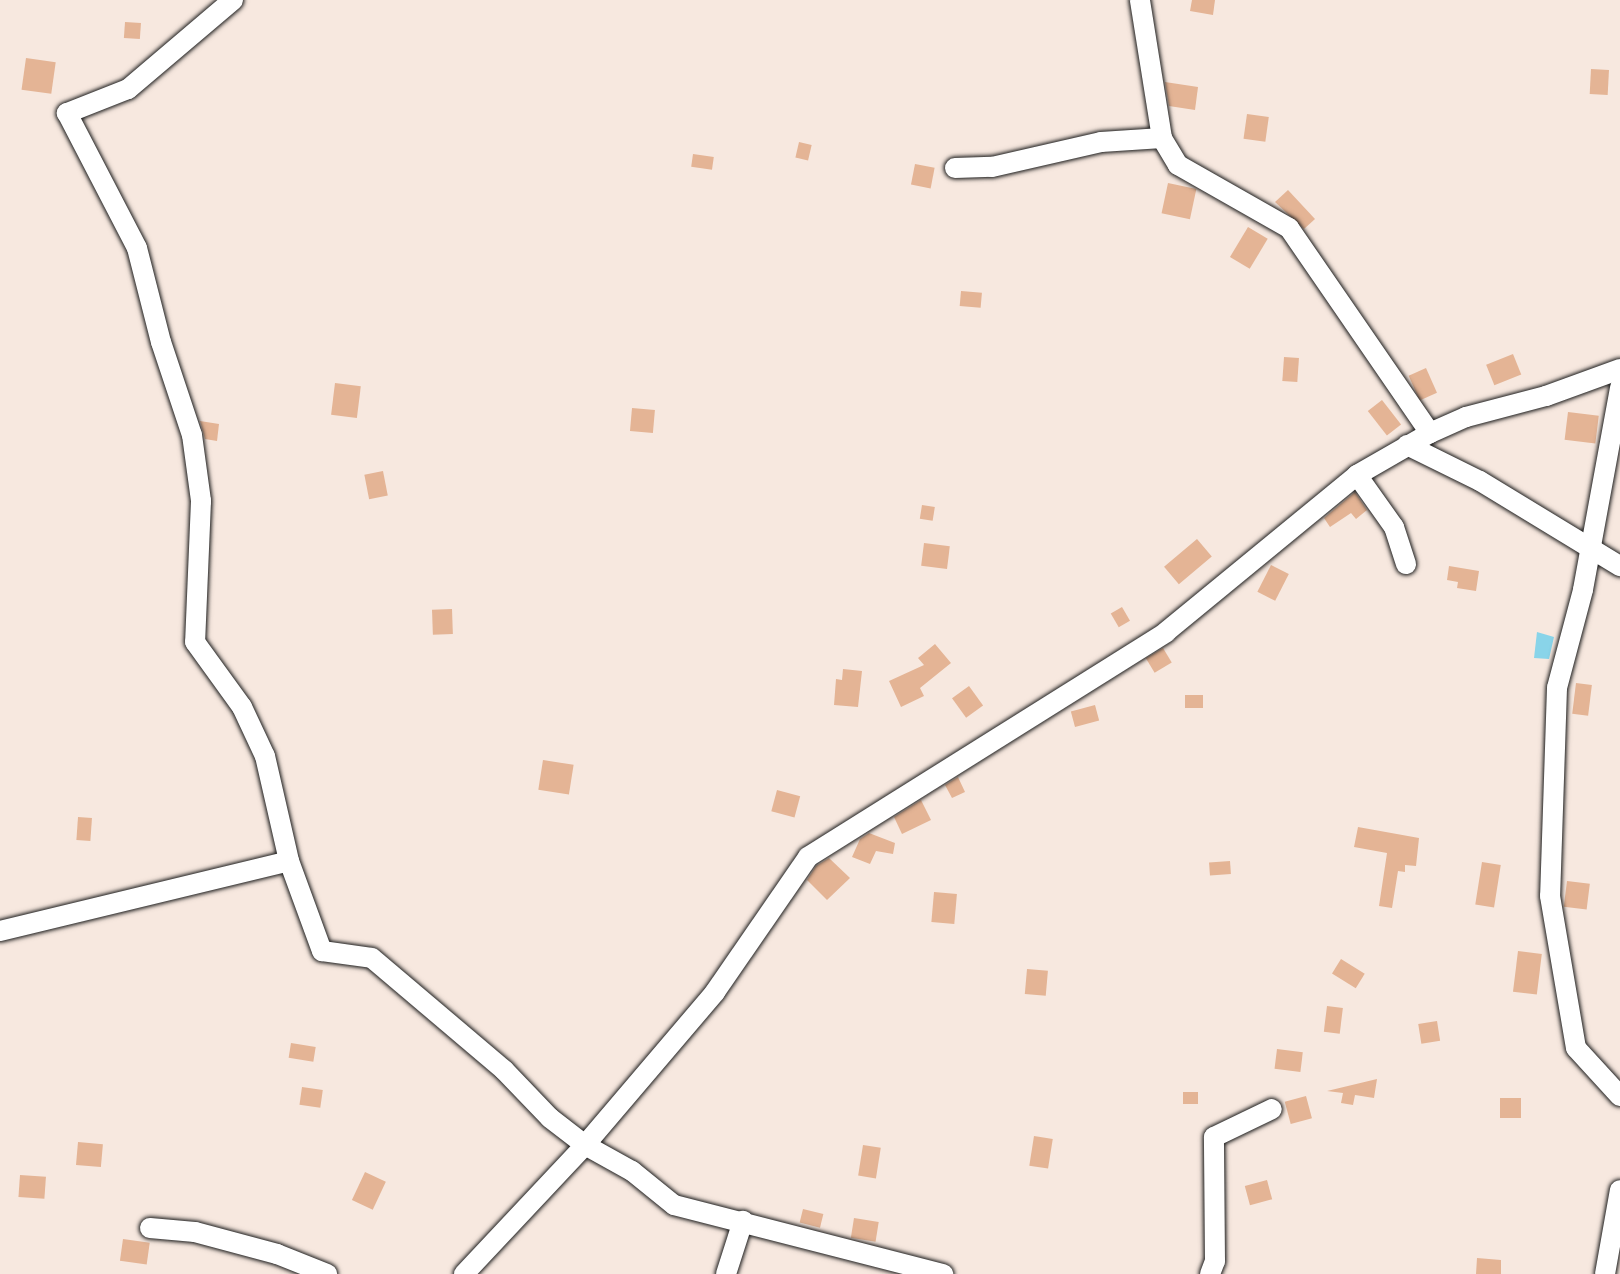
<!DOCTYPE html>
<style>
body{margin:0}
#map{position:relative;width:1620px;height:1274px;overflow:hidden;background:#f7e8df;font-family:"Architects Daughter",sans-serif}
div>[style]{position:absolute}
.water>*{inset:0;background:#89d4e9}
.building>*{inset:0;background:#e4b495;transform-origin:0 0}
.roads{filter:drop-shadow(0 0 2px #1c1c1c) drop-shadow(0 0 2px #1c1c1c)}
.street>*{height:20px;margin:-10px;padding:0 10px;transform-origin:10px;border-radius:10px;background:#fff}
span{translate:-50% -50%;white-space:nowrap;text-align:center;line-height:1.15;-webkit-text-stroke:5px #fff;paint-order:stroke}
</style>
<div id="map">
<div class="water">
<div style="clip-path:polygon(1537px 632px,1554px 637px,1549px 659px,1534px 658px)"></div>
</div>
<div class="building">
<div style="clip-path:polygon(1192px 0,1215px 0,1213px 15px,1190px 11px)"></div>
<div style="left:125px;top:22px;width:16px;height:16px;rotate:4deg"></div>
<div style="left:26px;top:58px;width:30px;height:32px;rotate:8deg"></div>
<div style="left:1591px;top:69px;width:18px;height:25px;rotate:3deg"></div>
<div style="clip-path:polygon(1165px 82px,1198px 87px,1195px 110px,1169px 106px)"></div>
<div style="left:1247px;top:114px;width:22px;height:25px;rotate:8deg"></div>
<div style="left:799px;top:142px;width:13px;height:16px;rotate:13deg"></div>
<div style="left:693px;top:154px;width:21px;height:13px;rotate:8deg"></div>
<div style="left:915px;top:164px;width:20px;height:21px;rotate:11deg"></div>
<div style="left:1168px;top:183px;width:29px;height:31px;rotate:12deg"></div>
<div style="clip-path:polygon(1288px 190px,1315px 219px,1304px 229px,1275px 202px)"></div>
<div style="left:1248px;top:227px;width:23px;height:35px;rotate:31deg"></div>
<div style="left:961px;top:291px;width:21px;height:15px;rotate:5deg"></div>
<div style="left:1513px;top:354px;width:22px;height:29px;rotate:68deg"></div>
<div style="left:1284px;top:357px;width:15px;height:24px;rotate:4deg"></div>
<div style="left:1426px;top:368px;width:27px;height:19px;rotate:66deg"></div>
<div style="left:335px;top:383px;width:26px;height:32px;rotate:7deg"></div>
<div style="left:1382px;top:400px;width:31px;height:18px;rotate:52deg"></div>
<div style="left:632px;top:408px;width:23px;height:23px;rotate:5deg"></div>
<div style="left:1568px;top:412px;width:31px;height:28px;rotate:7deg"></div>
<div style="clip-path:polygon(200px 421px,219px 424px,217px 441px,205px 439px)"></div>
<div style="left:383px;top:471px;width:25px;height:19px;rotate:79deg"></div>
<div style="clip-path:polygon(1355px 492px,1367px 510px,1356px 519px,1351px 513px,1330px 527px,1324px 518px)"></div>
<div style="left:922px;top:505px;width:13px;height:14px;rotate:9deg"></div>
<div style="left:1197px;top:539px;width:23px;height:43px;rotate:50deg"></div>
<div style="left:924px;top:543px;width:26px;height:23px;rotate:7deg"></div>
<div style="left:1271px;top:565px;width:20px;height:30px;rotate:27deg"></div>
<div style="clip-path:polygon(1449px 566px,1479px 571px,1476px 591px,1457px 588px,1458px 582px,1447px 580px)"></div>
<div style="left:1122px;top:607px;width:16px;height:13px;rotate:60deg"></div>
<div style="left:452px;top:609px;width:25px;height:20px;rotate:88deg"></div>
<div style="clip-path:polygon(935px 644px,951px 663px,920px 688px,924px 696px,901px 707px,889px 681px,924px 665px,918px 658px)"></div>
<div style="left:1163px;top:648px;width:17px;height:20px;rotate:59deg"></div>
<div style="clip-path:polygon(843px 669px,862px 671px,858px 707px,834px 705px,836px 679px,842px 680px)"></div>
<div style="left:1576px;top:683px;width:16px;height:31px;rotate:7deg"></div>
<div style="left:969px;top:686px;width:24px;height:21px;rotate:54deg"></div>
<div style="left:1185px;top:695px;width:18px;height:13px"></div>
<div style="left:1095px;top:705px;width:16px;height:25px;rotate:75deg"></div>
<div style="left:543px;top:760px;width:31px;height:30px;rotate:9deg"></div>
<div style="clip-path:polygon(958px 777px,965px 792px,952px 798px,945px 785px)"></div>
<div style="left:777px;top:790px;width:24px;height:22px;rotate:15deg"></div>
<div style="clip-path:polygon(921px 800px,931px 820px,902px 834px,894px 817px)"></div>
<div style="left:78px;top:817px;width:14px;height:23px;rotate:4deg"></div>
<div style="clip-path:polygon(1358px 827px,1419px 838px,1416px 866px,1405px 865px,1405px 872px,1398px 871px,1392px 908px,1379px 906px,1387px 853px,1354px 847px)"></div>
<div style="clip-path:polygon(869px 833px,895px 843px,893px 854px,876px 851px,870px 864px,852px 857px,860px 839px)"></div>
<div style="clip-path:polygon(829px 858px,850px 878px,827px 900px,807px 880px,816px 866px)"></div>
<div style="left:1230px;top:861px;width:13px;height:21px;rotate:86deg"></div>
<div style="left:1482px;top:862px;width:19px;height:43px;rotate:9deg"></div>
<div style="left:1567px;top:881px;width:23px;height:26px;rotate:7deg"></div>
<div style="left:934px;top:892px;width:23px;height:30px;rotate:5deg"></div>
<div style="left:1518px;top:951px;width:24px;height:41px;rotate:7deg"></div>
<div style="left:1341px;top:959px;width:28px;height:17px;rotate:32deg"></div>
<div style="left:1027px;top:969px;width:21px;height:25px;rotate:5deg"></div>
<div style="left:1327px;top:1006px;width:16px;height:26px;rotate:7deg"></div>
<div style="left:1437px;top:1021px;width:20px;height:19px;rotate:81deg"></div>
<div style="left:291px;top:1043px;width:25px;height:15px;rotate:9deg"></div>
<div style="left:1277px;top:1049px;width:26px;height:20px;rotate:7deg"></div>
<div style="clip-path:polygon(1377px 1079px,1374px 1098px,1355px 1095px,1353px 1105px,1341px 1103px,1343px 1093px,1327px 1091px)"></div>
<div style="left:302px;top:1087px;width:21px;height:18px;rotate:8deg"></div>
<div style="left:1183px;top:1092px;width:15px;height:12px"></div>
<div style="left:1306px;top:1096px;width:23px;height:22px;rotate:75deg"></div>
<div style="left:1521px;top:1098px;width:20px;height:21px;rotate:90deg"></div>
<div style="left:1034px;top:1136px;width:19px;height:30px;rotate:9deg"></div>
<div style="left:78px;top:1142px;width:25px;height:23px;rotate:5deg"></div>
<div style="left:863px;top:1145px;width:18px;height:31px;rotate:9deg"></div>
<div style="left:365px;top:1172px;width:23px;height:31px;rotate:25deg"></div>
<div style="left:20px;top:1175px;width:26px;height:22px;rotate:4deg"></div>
<div style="left:1267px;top:1180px;width:20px;height:23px;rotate:75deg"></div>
<div style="left:803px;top:1209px;width:21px;height:14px;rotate:14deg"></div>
<div style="left:854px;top:1218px;width:25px;height:20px;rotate:9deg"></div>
<div style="left:123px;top:1239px;width:27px;height:22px;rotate:8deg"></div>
<div style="clip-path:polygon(1477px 1258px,1501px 1260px,1501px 1274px,1476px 1274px)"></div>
</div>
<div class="roads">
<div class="street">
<div style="left:233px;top:0;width:138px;rotate:139.7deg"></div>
<div style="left:128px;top:89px;width:66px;rotate:158.5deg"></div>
<div style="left:67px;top:113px;width:152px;rotate:62.6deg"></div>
<div style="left:137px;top:248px;width:97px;rotate:75.7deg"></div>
<div style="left:161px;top:342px;width:98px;rotate:71.6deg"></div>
<div style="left:192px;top:435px;width:67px;rotate:82.2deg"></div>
<div style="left:201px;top:501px;width:141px;rotate:92.4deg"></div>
<div style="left:195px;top:642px;width:80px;rotate:54.1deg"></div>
<div style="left:242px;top:707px;width:54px;rotate:64.9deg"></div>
<div style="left:265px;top:756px;width:108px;rotate:77.1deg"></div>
<div style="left:289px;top:861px;width:96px;rotate:69.9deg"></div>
<div style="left:322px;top:951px;width:50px;rotate:8deg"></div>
<div style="left:372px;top:958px;width:173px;rotate:40.3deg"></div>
<div style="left:504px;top:1070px;width:66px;rotate:46.2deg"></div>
<div style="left:550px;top:1118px;width:44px;rotate:37.6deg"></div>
<div style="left:585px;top:1145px;width:54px;rotate:29deg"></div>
<div style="left:632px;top:1171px;width:54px;rotate:39deg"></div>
<div style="left:674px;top:1205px;width:278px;rotate:14.4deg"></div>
<div style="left:955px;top:168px;width:37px;rotate:-2deg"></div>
<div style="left:992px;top:167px;width:112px;rotate:-12.9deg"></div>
<div style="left:1101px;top:142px;width:61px;rotate:-3.8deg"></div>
<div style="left:1620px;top:388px;width:205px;rotate:100.4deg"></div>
<div style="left:1583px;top:590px;width:101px;rotate:104.9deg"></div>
<div style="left:1557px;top:688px;width:208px;rotate:91.9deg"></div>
<div style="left:1550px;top:896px;width:154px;rotate:80.3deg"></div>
<div style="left:1576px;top:1048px;width:65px;rotate:47.5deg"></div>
<div style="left:1430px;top:433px;width:39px;rotate:-24deg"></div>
<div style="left:1466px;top:417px;width:83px;rotate:-14.7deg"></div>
<div style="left:1546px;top:396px;width:79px;rotate:-20deg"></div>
<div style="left:1407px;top:445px;width:81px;rotate:26.3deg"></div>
<div style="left:1480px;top:481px;width:164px;rotate:31.3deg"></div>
<div style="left:1357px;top:475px;width:64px;rotate:54.6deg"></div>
<div style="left:1394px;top:527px;width:39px;rotate:72deg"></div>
<div style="left:0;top:931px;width:297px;rotate:-13.6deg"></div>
<div style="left:150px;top:1228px;width:45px;rotate:5.1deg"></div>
<div style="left:195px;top:1232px;width:85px;rotate:15deg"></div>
<div style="left:277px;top:1254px;width:54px;rotate:21.8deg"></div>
<div style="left:464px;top:1274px;width:177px;rotate:-46.8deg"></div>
<div style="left:585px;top:1145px;width:201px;rotate:-49.6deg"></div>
<div style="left:715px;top:992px;width:164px;rotate:-55.4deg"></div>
<div style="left:808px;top:857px;width:423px;rotate:-32.1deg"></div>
<div style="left:1166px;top:632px;width:247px;rotate:-39.4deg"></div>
<div style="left:1357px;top:475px;width:84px;rotate:-29.9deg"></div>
<div style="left:1430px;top:433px;width:249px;rotate:-124.5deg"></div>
<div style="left:1289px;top:228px;width:128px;rotate:-150.4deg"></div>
<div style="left:1178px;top:165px;width:31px;rotate:-121deg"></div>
<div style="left:1162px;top:138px;width:140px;rotate:-99.1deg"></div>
<div style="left:726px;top:1274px;width:56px;rotate:-72.2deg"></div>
<div style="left:1210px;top:1274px;width:14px;rotate:-69deg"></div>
<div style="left:1215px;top:1261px;width:124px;rotate:-90.5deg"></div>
<div style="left:1214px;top:1137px;width:64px;rotate:-25.8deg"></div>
<div style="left:1605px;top:1274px;width:85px;rotate:-79.9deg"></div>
</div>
</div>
</div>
